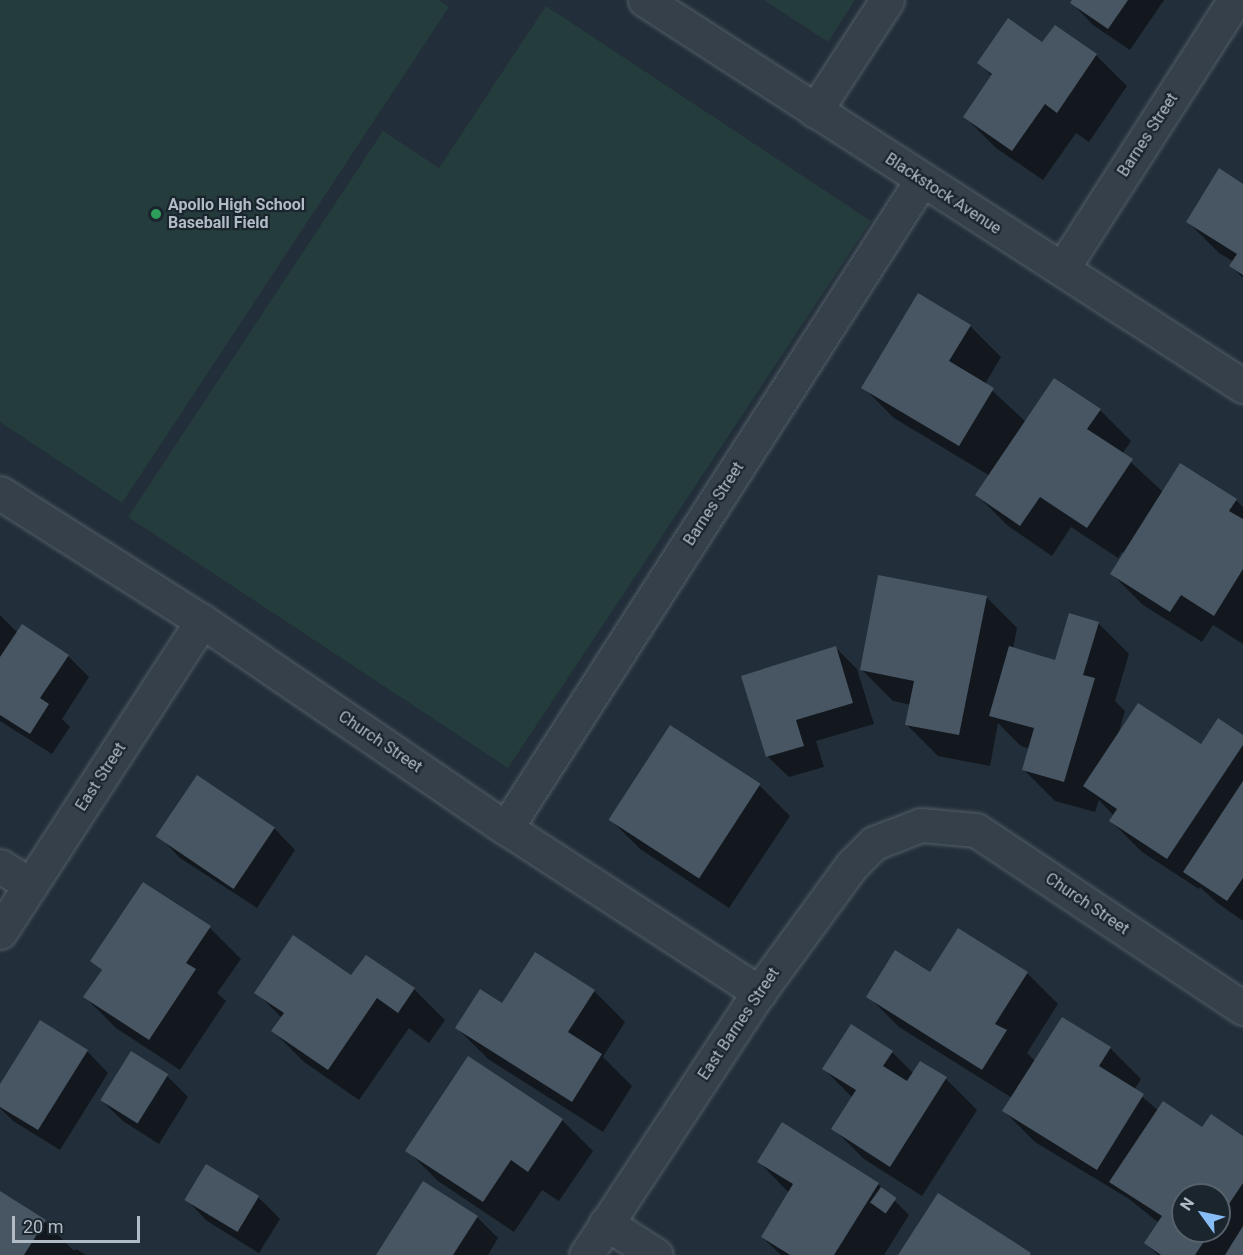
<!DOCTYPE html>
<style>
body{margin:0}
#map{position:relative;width:1243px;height:1255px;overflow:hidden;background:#222e39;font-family:Roboto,sans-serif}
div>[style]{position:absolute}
.green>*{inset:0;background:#253c3c}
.shadow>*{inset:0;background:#0007}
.building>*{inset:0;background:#485663;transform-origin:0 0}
.roads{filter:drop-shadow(0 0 2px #545e68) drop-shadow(0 0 2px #545e68)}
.minor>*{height:33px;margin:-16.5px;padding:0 16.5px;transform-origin:16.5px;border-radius:16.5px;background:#36404a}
.dots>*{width:16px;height:16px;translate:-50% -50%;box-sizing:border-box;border:3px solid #1b252e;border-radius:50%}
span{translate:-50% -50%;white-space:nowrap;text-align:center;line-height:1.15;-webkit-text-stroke:4.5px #1b252e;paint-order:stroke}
.street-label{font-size:16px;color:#b1bbc6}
.poi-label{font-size:16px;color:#b1bbc6;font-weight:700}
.left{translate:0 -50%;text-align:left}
.north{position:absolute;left:1171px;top:1183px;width:60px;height:60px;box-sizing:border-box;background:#1b252e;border:2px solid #57616b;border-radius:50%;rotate:303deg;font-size:16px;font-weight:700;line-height:24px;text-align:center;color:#b1bbc6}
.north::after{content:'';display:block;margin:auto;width:21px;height:27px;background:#86bdf6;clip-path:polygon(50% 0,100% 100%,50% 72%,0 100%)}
.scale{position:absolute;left:12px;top:1216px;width:128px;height:27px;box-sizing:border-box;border:3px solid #b1bbc6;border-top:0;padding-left:8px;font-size:18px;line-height:21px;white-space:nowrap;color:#b1bbc6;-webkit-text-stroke:4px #1b252e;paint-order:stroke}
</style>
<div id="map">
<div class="green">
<div style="clip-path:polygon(0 0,439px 0,449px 7px,122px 503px,0 422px)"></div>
<div style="clip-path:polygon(764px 0,855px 0,828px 42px)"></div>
<div style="clip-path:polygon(546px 6px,871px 221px,508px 768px,128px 517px,383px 131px,439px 168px)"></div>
</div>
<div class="shadow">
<div style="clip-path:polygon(1074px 0,1164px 0,1130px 50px,1093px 25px,1072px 3px)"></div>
<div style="clip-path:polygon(1043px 44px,1096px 55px,1127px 86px,1089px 142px,1076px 133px,1043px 180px,996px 148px,965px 117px,992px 76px,979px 63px)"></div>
<div style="clip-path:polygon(1243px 185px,1243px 278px,1231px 266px,1234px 262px,1219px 253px,1188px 222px)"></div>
<div style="clip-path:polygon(970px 326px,1001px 357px,985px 384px,1026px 422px,1054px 380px,1100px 410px,1131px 441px,1122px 454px,1163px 492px,1236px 500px,1243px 507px,1243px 644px,1213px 625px,1202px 642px,1143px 605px,1112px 574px,1125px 554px,1122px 552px,1118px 558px,1071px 527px,1052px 556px,1008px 526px,977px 495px,990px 476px,894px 418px,863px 387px)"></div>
<div style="clip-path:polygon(986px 597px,1017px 628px,1013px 649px,1056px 662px,1098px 623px,1129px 654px,1115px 701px,1125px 711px,1118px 735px,1201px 746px,1243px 736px,1243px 921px,1216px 902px,1200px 887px,1199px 889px,1142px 852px,1111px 821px,1114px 816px,1099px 800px,1095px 812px,1055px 801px,1024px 770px,1030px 749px,1021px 746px,998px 723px,990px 766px,938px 756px,907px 725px,911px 705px,893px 701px,862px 670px)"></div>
<div style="clip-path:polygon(0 615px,18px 633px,68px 656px,89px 677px,62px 719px,70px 727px,52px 754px,0 721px)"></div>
<div style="clip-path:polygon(836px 648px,857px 669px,874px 724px,816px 741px,824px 767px,789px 777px,767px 756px)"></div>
<div style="clip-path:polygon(197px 777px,274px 828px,295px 850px,257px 908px,180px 858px,159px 836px)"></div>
<div style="clip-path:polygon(759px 785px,790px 816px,729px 908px,640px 849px,609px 818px)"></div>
<div style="clip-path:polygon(210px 928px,241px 959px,217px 993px,226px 1001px,180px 1070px,116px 1028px,85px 997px,102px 971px,92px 961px)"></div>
<div style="clip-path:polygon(evenodd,1027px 973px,1058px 1004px,1027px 1053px,1035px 1061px,1110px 1048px,1141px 1079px,1134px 1090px,1159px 1111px,1202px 1129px,1243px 1137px,1243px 1255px,1158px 1255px,1146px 1243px,1159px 1223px,1129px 1199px,1035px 1142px,1004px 1111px,1012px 1098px,899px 1027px,868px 996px,930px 974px,1027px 973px,1183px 1195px,1219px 1195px,1219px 1231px,1183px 1231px,1183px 1195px)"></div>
<div style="clip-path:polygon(352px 977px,414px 989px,445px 1020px,429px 1043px,409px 1028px,359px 1100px,304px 1062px,273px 1031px,282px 1018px,256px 992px)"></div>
<div style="clip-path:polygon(594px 991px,625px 1022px,603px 1057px,632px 1086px,603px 1132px,488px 1059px,457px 1028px,503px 1005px)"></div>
<div style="clip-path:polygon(41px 1023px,87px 1051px,108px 1073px,60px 1150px,13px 1121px,0 1108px,0 1087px)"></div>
<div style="clip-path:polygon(892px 1052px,914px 1074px,946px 1079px,977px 1110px,922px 1196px,864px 1159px,833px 1128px,853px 1098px,824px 1069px)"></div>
<div style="clip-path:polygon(167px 1076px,188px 1097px,159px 1144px,123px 1121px,101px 1100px)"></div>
<div style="clip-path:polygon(562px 1120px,593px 1151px,559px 1201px,542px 1190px,514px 1232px,438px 1181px,407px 1150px)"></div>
<div style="clip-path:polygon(759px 1162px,878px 1184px,909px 1215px,884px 1255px,781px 1255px,762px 1237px,789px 1193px)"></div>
<div style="clip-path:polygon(206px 1166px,258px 1197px,280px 1219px,259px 1253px,207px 1221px,186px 1199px)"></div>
<div style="clip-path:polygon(0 1193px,45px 1222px,74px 1251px,76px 1249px,86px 1255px,0 1255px)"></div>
<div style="clip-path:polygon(477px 1217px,498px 1238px,488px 1255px,379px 1255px)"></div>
</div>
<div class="building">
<div style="clip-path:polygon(1072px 0,1128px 0,1108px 29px,1070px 3px)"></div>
<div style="clip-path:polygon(1008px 18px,1042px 42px,1055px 25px,1097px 54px,1057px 113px,1045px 104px,1012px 151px,963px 117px,992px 74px,977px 63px)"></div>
<div style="clip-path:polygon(1219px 168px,1243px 184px,1243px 275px,1229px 266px,1237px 254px,1186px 222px)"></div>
<div style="clip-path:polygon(918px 293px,971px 325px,949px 361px,994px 388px,959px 446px,861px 388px)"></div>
<div style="clip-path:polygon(1054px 378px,1101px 409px,1087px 429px,1133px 459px,1087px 528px,1040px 497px,1020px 526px,975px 495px)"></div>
<div style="clip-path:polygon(1180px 463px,1237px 499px,1229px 511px,1243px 519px,1243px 569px,1214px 616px,1181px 595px,1170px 612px,1110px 574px)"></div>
<div style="clip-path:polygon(878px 575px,987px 596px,959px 735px,905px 725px,914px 681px,860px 670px)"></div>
<div style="clip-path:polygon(1069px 613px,1099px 622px,1083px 675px,1095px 678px,1064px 782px,1022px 770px,1034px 728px,989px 716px,1009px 646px,1055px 660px)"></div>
<div style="clip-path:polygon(22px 624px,69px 655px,40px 698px,49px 704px,30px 734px,0 715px,0 657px)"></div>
<div style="clip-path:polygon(836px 646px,853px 703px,796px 720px,804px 746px,766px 757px,741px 676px)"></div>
<div style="clip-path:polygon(1138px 703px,1201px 744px,1218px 718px,1243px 735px,1243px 745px,1167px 859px,1109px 821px,1117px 809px,1083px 786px)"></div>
<div style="left:670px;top:725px;width:108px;height:113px;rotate:33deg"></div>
<div style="left:197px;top:775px;width:94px;height:74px;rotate:34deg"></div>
<div style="clip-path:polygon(1243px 781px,1243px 878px,1227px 901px,1183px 872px)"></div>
<div style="clip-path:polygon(143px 882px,211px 926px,186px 963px,196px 969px,149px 1040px,83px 997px,102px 970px,90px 961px)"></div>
<div style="clip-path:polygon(958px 928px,1028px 972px,995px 1024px,1007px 1030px,982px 1070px,866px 997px,895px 950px,930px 972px)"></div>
<div style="clip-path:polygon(293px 935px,351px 975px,366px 955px,415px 988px,398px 1013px,377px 998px,328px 1070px,271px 1031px,284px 1013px,254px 993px)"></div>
<div style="clip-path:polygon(535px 952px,595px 990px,568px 1032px,602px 1054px,572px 1102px,455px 1028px,480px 989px,502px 1003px)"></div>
<div style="clip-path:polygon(1062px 1017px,1111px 1047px,1099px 1066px,1144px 1094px,1097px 1170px,1002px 1111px)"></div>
<div style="clip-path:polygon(40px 1020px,88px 1050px,38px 1130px,0 1107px,0 1084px)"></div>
<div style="clip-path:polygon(851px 1024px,893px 1051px,883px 1066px,907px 1081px,920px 1061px,947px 1077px,890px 1167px,831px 1129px,856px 1090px,822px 1069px)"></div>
<div style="left:131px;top:1051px;width:44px;height:58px;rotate:32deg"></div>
<div style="clip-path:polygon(468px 1056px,563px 1119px,528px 1172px,511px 1160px,483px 1202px,405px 1151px)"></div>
<div style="clip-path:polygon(1163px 1101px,1202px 1127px,1211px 1114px,1243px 1136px,1243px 1183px,1219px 1219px,1219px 1195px,1183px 1195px,1183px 1231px,1211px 1231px,1195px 1255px,1161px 1255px,1144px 1243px,1162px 1216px,1109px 1182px)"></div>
<div style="clip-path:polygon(782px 1122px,879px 1183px,834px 1255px,790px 1255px,761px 1237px,793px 1184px,757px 1162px)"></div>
<div style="left:206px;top:1164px;width:62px;height:42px;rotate:31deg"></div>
<div style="clip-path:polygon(423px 1181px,478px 1216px,453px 1255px,376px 1255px)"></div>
<div style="left:881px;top:1187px;width:19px;height:19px;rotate:35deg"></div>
<div style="clip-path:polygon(0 1191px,46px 1220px,24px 1255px,0 1255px)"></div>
<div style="clip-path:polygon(938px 1193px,1031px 1253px,1030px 1255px,898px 1255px)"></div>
<div style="clip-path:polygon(1243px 1226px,1243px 1255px,1225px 1255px)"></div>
</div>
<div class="roads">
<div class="minor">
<div style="left:645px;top:0;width:712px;rotate:32.84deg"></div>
<div style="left:815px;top:111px;width:132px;rotate:-57deg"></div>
<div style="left:1062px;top:269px;width:320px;rotate:-57.3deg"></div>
<div style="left:0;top:493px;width:239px;rotate:32.4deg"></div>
<div style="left:202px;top:621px;width:368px;rotate:34.3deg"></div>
<div style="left:506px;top:828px;width:302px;rotate:33deg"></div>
<div style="left:506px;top:828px;width:769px;rotate:-57.32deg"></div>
<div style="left:0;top:866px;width:36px;rotate:32deg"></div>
<div style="left:0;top:932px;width:371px;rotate:-57deg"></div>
<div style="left:606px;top:1223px;width:59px;rotate:32.6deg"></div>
<div style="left:586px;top:1255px;width:315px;rotate:-56.7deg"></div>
<div style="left:759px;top:992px;width:157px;rotate:-53.8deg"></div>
<div style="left:852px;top:865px;width:31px;rotate:-45deg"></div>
<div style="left:874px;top:843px;width:50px;rotate:-21deg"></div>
<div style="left:921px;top:825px;width:55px;rotate:5.2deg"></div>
<div style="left:976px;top:830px;width:321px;rotate:33.7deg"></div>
</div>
</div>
<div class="dots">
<div style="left:156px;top:214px;background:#2e9e5b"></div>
</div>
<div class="street-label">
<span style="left:1148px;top:135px;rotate:-57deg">Barnes Street</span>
<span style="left:943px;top:194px;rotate:33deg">Blackstock Avenue</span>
<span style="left:714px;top:504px;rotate:-57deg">Barnes Street</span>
<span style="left:380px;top:742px;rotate:34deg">Church Street</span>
<span style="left:101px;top:777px;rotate:-57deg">East Street</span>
<span style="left:1087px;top:904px;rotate:34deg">Church Street</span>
<span style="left:739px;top:1024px;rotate:-56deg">East Barnes Street</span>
</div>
<div class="poi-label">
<span class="left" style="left:168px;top:214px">Apollo High School<br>Baseball Field</span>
</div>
<div class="north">N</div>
<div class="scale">20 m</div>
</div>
